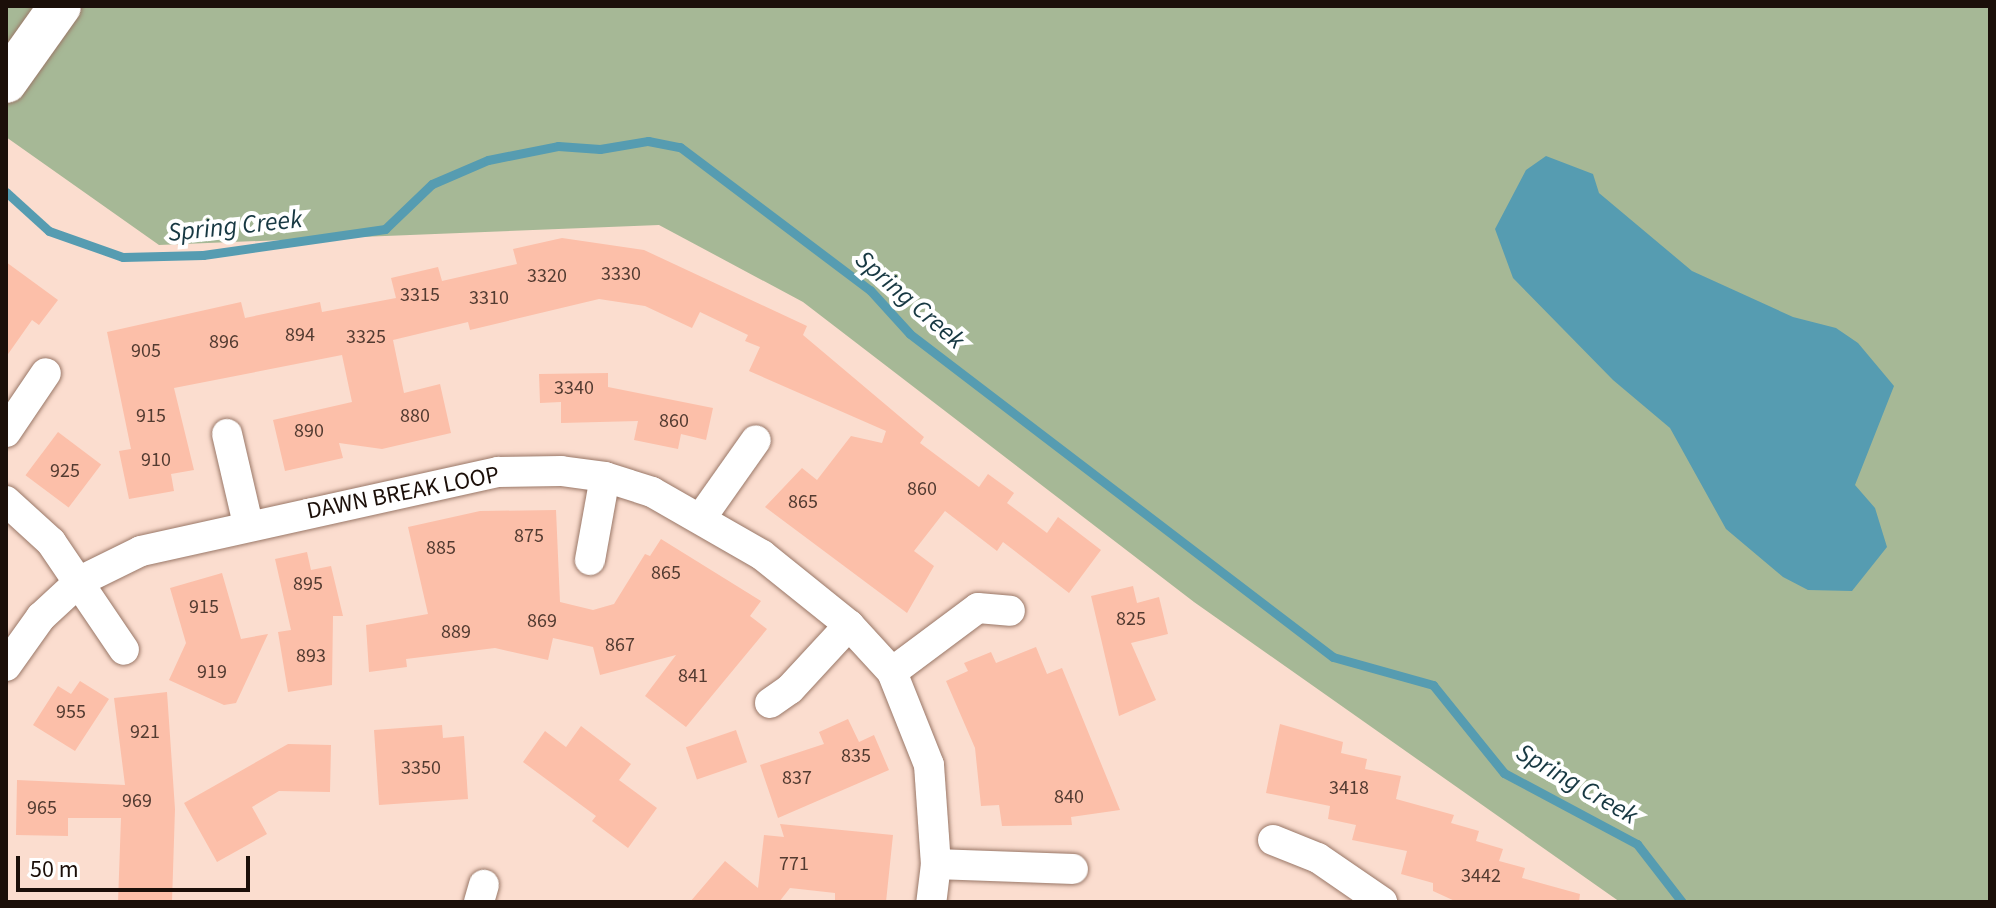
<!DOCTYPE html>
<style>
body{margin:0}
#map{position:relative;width:1996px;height:908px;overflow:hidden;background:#fbddcf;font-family:"Source Sans 3",sans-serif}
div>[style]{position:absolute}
.green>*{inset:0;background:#a6b896}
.water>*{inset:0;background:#569cb1}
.stream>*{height:9px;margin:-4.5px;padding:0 4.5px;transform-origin:4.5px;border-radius:4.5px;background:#569cb1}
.building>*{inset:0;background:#fcbfa9;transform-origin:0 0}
.roads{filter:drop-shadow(0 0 2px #997767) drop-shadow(0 0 2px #997767)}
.minor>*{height:30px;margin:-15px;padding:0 15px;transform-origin:15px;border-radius:15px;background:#fff}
.secondary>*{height:42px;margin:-21px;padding:0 21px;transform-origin:21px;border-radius:21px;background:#fff}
span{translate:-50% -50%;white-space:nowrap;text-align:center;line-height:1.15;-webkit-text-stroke:8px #fff;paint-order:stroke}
.number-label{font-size:20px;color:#533b31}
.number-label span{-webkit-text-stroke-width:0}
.street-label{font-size:24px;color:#1b0f09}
.water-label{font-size:26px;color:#173842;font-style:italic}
.frame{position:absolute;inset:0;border:8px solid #1b0f09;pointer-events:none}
.scale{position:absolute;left:16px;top:856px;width:234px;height:36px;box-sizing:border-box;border:4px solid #1b0f09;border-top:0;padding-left:10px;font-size:24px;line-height:28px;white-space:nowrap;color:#1b0f09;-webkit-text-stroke:6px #fff;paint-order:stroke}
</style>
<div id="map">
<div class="green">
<div style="clip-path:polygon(6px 6px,1990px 6px,1990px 902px,1620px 902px,1194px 602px,803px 302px,659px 225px,159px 245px,6px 137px)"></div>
</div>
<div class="water">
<div style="clip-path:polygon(1546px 156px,1593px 174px,1599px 193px,1692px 271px,1793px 317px,1836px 328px,1858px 343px,1894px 386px,1855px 485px,1875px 508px,1887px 547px,1852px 591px,1808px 590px,1783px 577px,1726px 529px,1670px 428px,1613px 380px,1513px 278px,1495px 229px,1526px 170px)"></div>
</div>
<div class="stream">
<div style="left:6px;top:192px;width:58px;rotate:42.2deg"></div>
<div style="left:49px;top:231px;width:78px;rotate:19.4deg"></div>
<div style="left:123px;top:257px;width:80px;rotate:-1.4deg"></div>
<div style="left:203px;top:255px;width:184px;rotate:-8.1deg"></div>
<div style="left:385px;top:229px;width:65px;rotate:-43.8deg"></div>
<div style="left:432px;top:184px;width:61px;rotate:-23.2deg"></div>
<div style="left:488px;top:160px;width:71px;rotate:-11.3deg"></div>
<div style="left:558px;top:146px;width:42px;rotate:4.1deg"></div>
<div style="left:600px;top:149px;width:49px;rotate:-9.5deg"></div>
<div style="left:648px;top:141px;width:33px;rotate:11deg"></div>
<div style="left:680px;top:147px;width:238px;rotate:37deg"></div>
<div style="left:870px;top:290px;width:59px;rotate:47.7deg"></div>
<div style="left:910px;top:334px;width:532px;rotate:37.37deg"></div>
<div style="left:1333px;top:657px;width:104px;rotate:15.6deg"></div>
<div style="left:1433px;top:685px;width:113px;rotate:51.1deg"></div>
<div style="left:1504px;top:773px;width:151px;rotate:28.1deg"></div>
<div style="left:1637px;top:844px;width:73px;rotate:52.2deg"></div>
</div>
<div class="building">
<div style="clip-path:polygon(562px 238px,644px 250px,807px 326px,803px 335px,924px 437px,920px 443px,979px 487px,988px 474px,1014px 493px,1007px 503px,1047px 533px,1058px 517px,1101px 550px,1069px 593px,1003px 542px,997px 551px,945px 511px,914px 551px,934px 566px,907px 613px,765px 507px,802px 468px,817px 480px,851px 436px,882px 443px,886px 431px,749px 371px,760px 347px,745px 341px,748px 335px,700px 312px,692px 328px,645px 306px,599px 299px,470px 330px,468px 322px,393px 340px,404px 393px,440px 384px,451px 433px,382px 449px,339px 443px,343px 458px,285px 471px,273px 420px,352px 402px,342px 355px,174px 388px,194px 470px,171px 474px,174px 491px,129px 499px,119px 451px,131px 449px,107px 332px,241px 302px,245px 318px,320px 302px,322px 312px,396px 298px,391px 278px,438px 267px,442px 281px,517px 264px,513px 249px)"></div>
<div style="clip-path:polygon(6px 262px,58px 300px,39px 325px,32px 320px,6px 357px)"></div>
<div style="clip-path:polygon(608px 373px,608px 387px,713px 408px,706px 440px,681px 434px,678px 449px,634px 440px,638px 421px,561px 423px,561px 402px,540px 403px,539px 374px)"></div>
<div style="left:58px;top:432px;width:54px;height:54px;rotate:37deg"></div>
<div style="clip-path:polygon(556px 510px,560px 602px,593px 610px,614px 604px,645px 554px,650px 556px,661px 539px,761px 601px,750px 616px,767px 629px,686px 727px,645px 696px,676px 655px,600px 675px,593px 647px,553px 638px,548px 660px,495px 648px,406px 659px,407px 667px,369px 672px,366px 625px,428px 614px,408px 527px,480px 511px)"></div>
<div style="clip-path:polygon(307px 552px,311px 570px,331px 566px,343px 616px,333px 616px,332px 685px,288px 692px,278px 632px,291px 630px,275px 559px)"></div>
<div style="clip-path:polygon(222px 573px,241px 639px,268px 634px,236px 703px,224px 705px,169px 680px,186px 643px,170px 588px)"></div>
<div style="clip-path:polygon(1133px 586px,1137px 603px,1159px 597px,1168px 634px,1131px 643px,1156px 700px,1119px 716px,1091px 596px)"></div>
<div style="clip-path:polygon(1036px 647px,1047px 674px,1062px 668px,1120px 810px,1071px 817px,1072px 825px,1002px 826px,999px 805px,981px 806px,975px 748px,946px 681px,968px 671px,964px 663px,991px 652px,996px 663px)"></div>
<div style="clip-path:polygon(80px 681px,109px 699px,75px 751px,33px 725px,58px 686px,71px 694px)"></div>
<div style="clip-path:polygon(167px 692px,175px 809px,172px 902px,118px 902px,121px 818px,68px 818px,68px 836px,16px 835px,17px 780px,125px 785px,114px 698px)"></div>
<div style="clip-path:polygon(848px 719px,859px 742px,874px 735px,889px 770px,778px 818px,760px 765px,824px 744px,819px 732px)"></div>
<div style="clip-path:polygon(1280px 724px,1343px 742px,1341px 753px,1367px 759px,1365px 769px,1401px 776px,1396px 799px,1454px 815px,1451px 823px,1479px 831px,1476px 841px,1503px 849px,1499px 861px,1525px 868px,1522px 878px,1580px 894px,1579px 902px,1457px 902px,1433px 891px,1433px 883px,1401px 874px,1407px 851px,1352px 840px,1356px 825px,1328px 819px,1330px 806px,1266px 793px)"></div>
<div style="clip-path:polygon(442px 725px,443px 738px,464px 736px,468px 799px,379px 805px,374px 730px)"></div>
<div style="clip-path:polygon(581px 726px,631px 764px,619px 780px,657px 808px,628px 848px,592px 821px,596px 816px,523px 762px,545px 731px,566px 747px)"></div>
<div style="left:736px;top:730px;width:34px;height:53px;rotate:71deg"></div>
<div style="clip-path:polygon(288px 744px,331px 745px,330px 792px,279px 791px,252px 807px,267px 834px,217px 862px,184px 803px)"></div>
<div style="clip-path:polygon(780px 824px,893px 835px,886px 902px,835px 902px,835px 893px,790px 888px,779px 902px,690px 902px,725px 861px,758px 888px,764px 835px,784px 837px)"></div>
</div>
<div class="roads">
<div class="minor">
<div style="left:6px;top:432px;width:71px;rotate:-55.9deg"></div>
<div style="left:227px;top:434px;width:92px;rotate:76.9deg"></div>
<div style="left:6px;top:501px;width:61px;rotate:42.3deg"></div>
<div style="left:51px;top:542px;width:130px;rotate:55.9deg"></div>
<div style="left:701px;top:518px;width:95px;rotate:-54.8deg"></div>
<div style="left:590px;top:560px;width:84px;rotate:-79.8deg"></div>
<div style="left:6px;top:666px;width:60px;rotate:-54.5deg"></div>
<div style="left:41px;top:617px;width:53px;rotate:-42.7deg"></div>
<div style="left:80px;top:581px;width:68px;rotate:-26.2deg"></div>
<div style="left:141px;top:551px;width:366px;rotate:-12.5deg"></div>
<div style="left:498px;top:472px;width:63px;rotate:-0.9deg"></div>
<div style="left:561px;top:471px;width:44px;rotate:7.8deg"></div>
<div style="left:605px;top:477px;width:49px;rotate:17.7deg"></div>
<div style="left:652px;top:492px;width:127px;rotate:29.8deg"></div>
<div style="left:762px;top:555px;width:112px;rotate:38.8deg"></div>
<div style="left:849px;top:625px;width:64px;rotate:47.5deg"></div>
<div style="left:892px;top:672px;width:100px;rotate:68.3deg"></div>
<div style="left:929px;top:765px;width:99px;rotate:86deg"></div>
<div style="left:936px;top:864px;width:38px;rotate:97deg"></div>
<div style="left:892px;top:672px;width:107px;rotate:-36.7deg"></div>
<div style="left:978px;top:608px;width:32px;rotate:5deg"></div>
<div style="left:770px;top:703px;width:24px;rotate:-35deg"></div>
<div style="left:790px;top:689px;width:87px;rotate:-47.3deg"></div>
<div style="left:1273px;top:840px;width:48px;rotate:21.8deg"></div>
<div style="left:1318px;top:858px;width:78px;rotate:34.5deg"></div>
<div style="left:936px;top:864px;width:137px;rotate:2.1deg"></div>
<div style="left:479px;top:902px;width:18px;rotate:-74deg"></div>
</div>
<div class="secondary">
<div style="left:6px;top:82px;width:93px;rotate:-54.6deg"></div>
</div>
</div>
<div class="number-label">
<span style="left:621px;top:274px">3330</span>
<span style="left:547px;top:276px">3320</span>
<span style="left:420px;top:295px">3315</span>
<span style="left:489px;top:298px">3310</span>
<span style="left:300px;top:335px">894</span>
<span style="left:366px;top:337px">3325</span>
<span style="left:224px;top:342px">896</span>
<span style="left:146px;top:351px">905</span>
<span style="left:574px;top:388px">3340</span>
<span style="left:151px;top:416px">915</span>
<span style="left:415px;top:416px">880</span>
<span style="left:674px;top:421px">860</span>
<span style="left:309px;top:431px">890</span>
<span style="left:156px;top:460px">910</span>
<span style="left:65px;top:471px">925</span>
<span style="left:922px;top:489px">860</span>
<span style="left:803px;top:502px">865</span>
<span style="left:529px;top:536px">875</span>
<span style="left:441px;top:548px">885</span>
<span style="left:666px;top:573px">865</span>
<span style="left:308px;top:584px">895</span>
<span style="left:204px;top:607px">915</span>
<span style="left:1131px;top:619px">825</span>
<span style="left:542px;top:621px">869</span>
<span style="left:456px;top:632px">889</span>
<span style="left:620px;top:645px">867</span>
<span style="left:311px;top:656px">893</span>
<span style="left:212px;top:672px">919</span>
<span style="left:693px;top:676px">841</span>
<span style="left:71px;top:712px">955</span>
<span style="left:145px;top:732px">921</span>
<span style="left:856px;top:756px">835</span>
<span style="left:421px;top:768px">3350</span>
<span style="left:797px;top:778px">837</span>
<span style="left:1349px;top:788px">3418</span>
<span style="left:1069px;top:797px">840</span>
<span style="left:137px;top:801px">969</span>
<span style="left:42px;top:808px">965</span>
<span style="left:794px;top:864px">771</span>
<span style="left:1481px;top:876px">3442</span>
</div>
<div class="street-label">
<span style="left:403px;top:493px;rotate:-11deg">DAWN BREAK LOOP</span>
</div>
<div class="water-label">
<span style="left:235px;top:226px;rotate:-6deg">Spring Creek</span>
<span style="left:910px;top:300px;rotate:41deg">Spring Creek</span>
<span style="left:1577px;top:784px;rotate:30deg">Spring Creek</span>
</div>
<div class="frame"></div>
<div class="scale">50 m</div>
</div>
